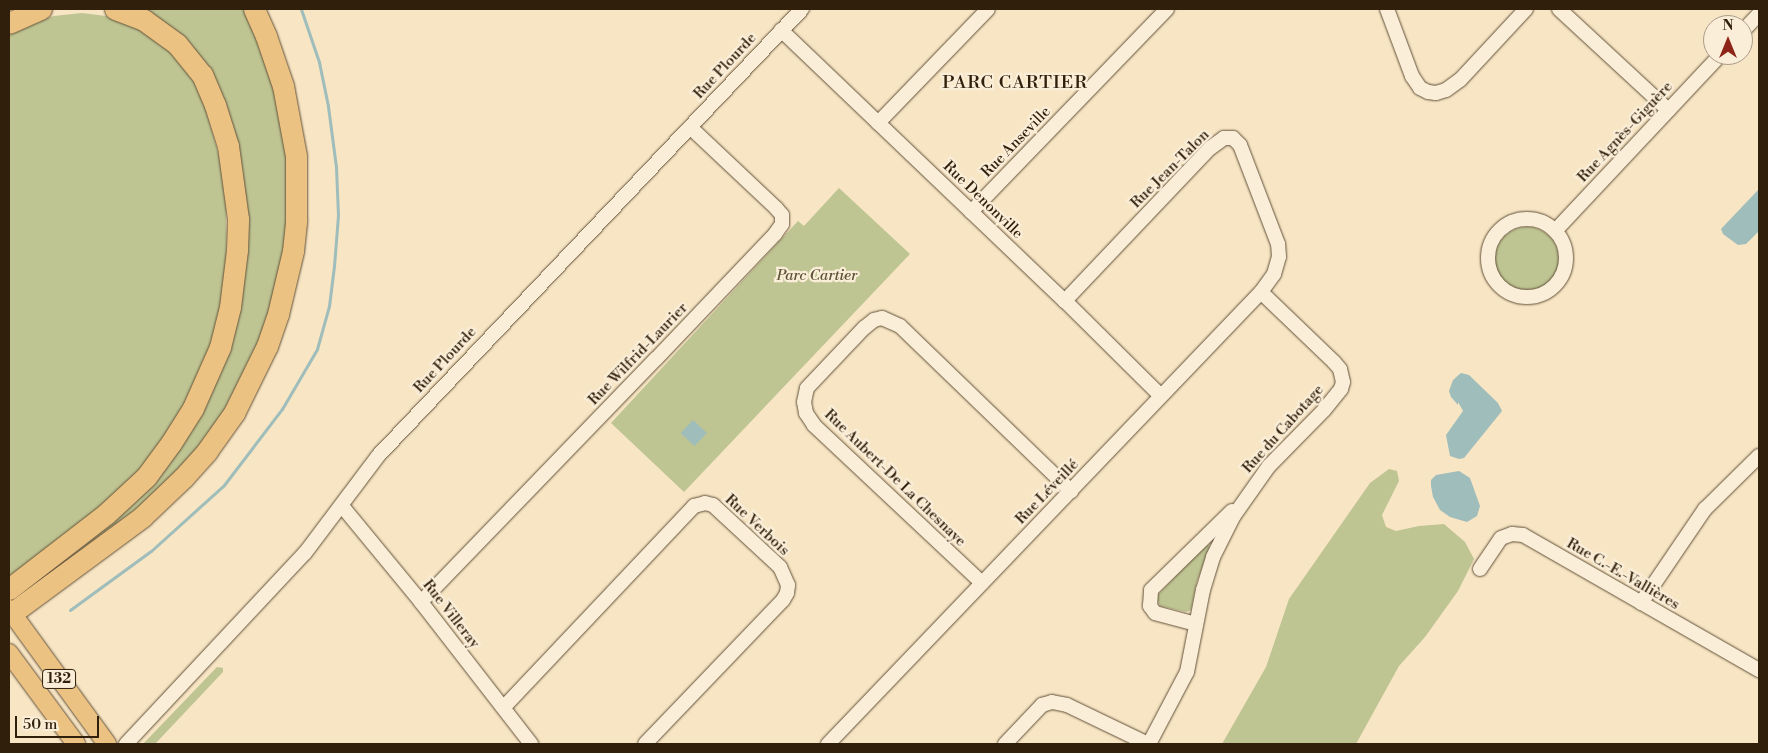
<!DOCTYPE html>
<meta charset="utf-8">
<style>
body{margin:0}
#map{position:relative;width:1768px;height:753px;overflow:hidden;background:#f7e5c4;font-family:"Libre Bodoni",serif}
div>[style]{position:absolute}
.green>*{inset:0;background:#bec492}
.round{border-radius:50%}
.water>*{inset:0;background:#9fbdbb;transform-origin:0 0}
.stream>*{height:3px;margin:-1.5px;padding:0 1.5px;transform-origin:1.5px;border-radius:1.5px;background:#9fbdbb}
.roads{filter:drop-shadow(0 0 1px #625038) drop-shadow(0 0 1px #625038)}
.minor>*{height:14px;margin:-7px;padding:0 7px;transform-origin:7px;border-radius:7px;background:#faeed9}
.minor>.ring{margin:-7px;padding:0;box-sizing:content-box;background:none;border:14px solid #faeed9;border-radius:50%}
.major>*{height:18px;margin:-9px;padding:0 9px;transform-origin:9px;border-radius:9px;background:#ecc282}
.highway>*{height:21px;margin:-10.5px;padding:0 10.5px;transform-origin:10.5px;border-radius:10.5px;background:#ecc282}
span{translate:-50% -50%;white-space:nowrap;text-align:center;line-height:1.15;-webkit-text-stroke:4.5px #faeed9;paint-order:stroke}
.shield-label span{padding:1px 4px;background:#faeed9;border:1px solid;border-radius:4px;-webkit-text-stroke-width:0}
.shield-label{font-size:14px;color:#301f0a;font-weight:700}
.street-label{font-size:15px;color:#301f0a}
.park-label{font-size:15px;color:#5b5133;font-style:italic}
.quarter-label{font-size:18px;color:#301f0a;letter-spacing:1px}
.frame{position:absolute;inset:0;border:10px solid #301f0a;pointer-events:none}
.north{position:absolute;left:1703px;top:15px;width:50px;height:50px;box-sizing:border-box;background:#faeed9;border:1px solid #a99b86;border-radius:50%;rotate:0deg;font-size:14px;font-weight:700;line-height:20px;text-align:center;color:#301f0a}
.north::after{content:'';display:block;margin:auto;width:18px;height:22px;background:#8f2418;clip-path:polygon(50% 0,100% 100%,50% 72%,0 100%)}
.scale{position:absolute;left:15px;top:716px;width:84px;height:22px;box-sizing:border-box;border:2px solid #301f0a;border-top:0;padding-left:6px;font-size:15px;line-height:18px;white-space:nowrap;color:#301f0a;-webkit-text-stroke:4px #faeed9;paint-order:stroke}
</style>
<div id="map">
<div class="green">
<div style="clip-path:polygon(136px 9px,247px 9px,270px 68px,286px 136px,288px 215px,278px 285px,248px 372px,207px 439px,167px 485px,37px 585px,35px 583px,77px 552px,121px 515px,231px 329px,228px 121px)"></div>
<div style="clip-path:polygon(82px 13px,106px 16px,144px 30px,161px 42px,189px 73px,201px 93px,219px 156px,226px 204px,227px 283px,204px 368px,156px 453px,102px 507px,11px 576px,9px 575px,9px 34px,25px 25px,54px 16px)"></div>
<div style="clip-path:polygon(839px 188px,910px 254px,684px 492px,611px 423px,798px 221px,804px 226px)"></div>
<div class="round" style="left:1495px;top:227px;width:64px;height:64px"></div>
<div style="clip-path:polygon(1389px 469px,1397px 471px,1399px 481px,1382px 515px,1386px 527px,1396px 531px,1419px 526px,1444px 524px,1465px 542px,1474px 559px,1458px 591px,1425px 637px,1399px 666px,1356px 744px,1222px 744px,1266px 667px,1289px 599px,1370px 483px)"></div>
<div style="clip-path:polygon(1204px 546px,1208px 545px,1210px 548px,1197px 581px,1191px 610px,1186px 612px,1160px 606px,1158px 601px,1158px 595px)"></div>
<div style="clip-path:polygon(217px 667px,223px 668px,223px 672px,155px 744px,143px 744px)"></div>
</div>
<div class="water">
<div style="clip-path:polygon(1759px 189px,1759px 231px,1746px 244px,1738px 245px,1723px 234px,1721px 229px)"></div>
<div style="clip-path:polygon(1461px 373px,1469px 375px,1498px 403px,1502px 411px,1464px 458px,1459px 459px,1450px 456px,1446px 435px,1463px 411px,1458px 402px,1458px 405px,1451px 397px,1449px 391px,1453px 380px)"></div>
<div style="left:693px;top:420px;width:19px;height:18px;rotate:43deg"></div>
<div style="clip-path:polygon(1459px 471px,1470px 478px,1480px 506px,1477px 516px,1467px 522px,1450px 517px,1440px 510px,1433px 497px,1431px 486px,1431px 480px,1436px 475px)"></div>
</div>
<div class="stream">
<div style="left:70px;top:610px;width:100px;rotate:-36.1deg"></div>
<div style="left:151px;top:551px;width:98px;rotate:-42.1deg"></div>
<div style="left:224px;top:485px;width:96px;rotate:-52.7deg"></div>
<div style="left:282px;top:409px;width:69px;rotate:-59.7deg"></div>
<div style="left:317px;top:349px;width:45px;rotate:-74.4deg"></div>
<div style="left:329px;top:306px;width:40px;rotate:-82.9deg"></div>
<div style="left:334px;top:266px;width:51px;rotate:-85.5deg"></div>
<div style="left:338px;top:215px;width:48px;rotate:-92.4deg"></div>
<div style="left:336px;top:167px;width:62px;rotate:-97.5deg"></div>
<div style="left:328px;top:106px;width:45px;rotate:-101.6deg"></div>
<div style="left:319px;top:62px;width:56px;rotate:-108.8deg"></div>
</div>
<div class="roads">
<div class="minor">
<div style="left:1387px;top:9px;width:72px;rotate:69.5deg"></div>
<div style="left:1412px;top:76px;width:14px;rotate:56deg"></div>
<div style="left:1420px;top:88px;width:9px;rotate:27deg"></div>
<div style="left:1428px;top:92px;width:8px;rotate:7deg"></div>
<div style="left:1436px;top:93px;width:10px;rotate:-17deg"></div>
<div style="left:1446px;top:90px;width:17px;rotate:-36deg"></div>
<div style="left:1460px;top:80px;width:97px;rotate:-47.1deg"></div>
<div style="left:1559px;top:9px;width:149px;rotate:42.8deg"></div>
<div style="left:781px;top:30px;width:393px;rotate:43.7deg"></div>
<div style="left:1065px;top:301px;width:134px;rotate:44.7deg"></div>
<div style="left:1743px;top:31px;width:23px;rotate:-47deg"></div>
<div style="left:878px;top:123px;width:158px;rotate:-46deg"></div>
<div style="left:971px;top:212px;width:282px;rotate:-46deg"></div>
<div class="ring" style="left:1488px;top:219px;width:64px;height:64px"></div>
<div style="left:1555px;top:231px;width:241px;rotate:-46.8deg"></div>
<div style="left:342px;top:506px;width:124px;rotate:50.5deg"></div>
<div style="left:421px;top:602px;width:180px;rotate:52.2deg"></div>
<div style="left:1480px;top:569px;width:37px;rotate:-56deg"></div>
<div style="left:1501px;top:538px;width:12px;rotate:-20deg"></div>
<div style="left:1512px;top:534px;width:11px;rotate:5deg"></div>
<div style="left:1523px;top:535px;width:272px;rotate:29.8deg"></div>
<div style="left:982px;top:583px;width:231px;rotate:-136.8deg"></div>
<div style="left:814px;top:425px;width:14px;rotate:-124deg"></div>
<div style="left:806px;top:413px;width:11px;rotate:-100deg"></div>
<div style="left:804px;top:402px;width:14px;rotate:-78deg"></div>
<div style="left:807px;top:388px;width:83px;rotate:-46.5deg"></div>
<div style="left:864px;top:328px;width:13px;rotate:-39deg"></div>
<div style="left:874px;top:320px;width:8px;rotate:-14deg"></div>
<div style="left:882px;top:318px;width:20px;rotate:24deg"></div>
<div style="left:900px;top:326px;width:238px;rotate:44deg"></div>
<div style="left:421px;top:602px;width:338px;rotate:-46deg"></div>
<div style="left:656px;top:359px;width:173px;rotate:-46.4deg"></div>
<div style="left:775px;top:234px;width:12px;rotate:-55deg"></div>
<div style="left:782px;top:224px;width:9px;rotate:-90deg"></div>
<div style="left:782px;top:215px;width:9px;rotate:-131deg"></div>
<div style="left:776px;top:208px;width:118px;rotate:-136.7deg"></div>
<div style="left:1641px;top:603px;width:114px;rotate:-55.8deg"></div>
<div style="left:1705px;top:509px;width:76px;rotate:-44.5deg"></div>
<div style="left:1196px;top:624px;width:42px;rotate:-165deg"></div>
<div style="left:1155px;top:613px;width:9px;rotate:-126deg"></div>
<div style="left:1150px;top:606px;width:16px;rotate:-86deg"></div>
<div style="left:1151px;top:590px;width:113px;rotate:-44.3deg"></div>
<div style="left:504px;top:707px;width:277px;rotate:-46.6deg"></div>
<div style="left:694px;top:506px;width:11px;rotate:-15deg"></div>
<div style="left:705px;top:503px;width:8px;rotate:14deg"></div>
<div style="left:713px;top:505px;width:91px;rotate:42.8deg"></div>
<div style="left:780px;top:567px;width:20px;rotate:66deg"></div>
<div style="left:788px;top:585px;width:8px;rotate:97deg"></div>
<div style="left:787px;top:593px;width:8px;rotate:120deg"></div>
<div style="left:783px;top:600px;width:199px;rotate:133.8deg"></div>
<div style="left:126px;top:744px;width:262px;rotate:-46.9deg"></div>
<div style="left:305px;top:553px;width:121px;rotate:-53deg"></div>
<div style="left:378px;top:456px;width:616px;rotate:-46.51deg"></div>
<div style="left:828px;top:744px;width:626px;rotate:-46.23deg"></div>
<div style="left:1261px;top:292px;width:22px;rotate:-54deg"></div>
<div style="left:1274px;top:274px;width:18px;rotate:-74deg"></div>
<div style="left:1279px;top:257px;width:13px;rotate:-94deg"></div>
<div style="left:1278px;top:244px;width:106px;rotate:-111deg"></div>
<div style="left:1240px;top:145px;width:10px;rotate:-135deg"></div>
<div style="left:1233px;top:138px;width:9px;rotate:180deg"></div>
<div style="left:1224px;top:138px;width:17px;rotate:144deg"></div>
<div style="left:1210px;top:148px;width:211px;rotate:133.5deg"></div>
<div style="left:1005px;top:744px;width:54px;rotate:-46.5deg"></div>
<div style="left:1042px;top:705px;width:10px;rotate:-17deg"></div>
<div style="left:1052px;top:702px;width:15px;rotate:11deg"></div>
<div style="left:1067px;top:705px;width:90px;rotate:25.7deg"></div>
<div style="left:1149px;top:744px;width:81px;rotate:-62.2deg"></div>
<div style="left:1187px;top:672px;width:84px;rotate:-79deg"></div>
<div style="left:1203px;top:590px;width:34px;rotate:-73deg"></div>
<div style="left:1213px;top:557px;width:45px;rotate:-63.4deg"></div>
<div style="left:1233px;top:517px;width:62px;rotate:-54.8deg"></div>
<div style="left:1269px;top:466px;width:78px;rotate:-45.5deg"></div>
<div style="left:1324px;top:410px;width:27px;rotate:-51deg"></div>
<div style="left:1341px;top:389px;width:7px;rotate:-74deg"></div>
<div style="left:1343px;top:382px;width:13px;rotate:-103deg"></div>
<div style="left:1340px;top:369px;width:9px;rotate:-131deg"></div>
<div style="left:1334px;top:362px;width:101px;rotate:-136.2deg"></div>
</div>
<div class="major">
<div style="left:9px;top:609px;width:167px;rotate:54deg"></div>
<div style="left:9px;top:653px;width:113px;rotate:53.6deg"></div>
</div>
<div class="highway">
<div style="left:9px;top:23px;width:35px;rotate:-24deg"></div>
<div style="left:9px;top:589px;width:123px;rotate:-37.7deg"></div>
<div style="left:106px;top:514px;width:54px;rotate:-42.8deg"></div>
<div style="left:146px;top:477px;width:42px;rotate:-53.7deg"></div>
<div style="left:171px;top:443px;width:41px;rotate:-57.8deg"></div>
<div style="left:193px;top:408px;width:67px;rotate:-66.1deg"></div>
<div style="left:220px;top:347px;width:41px;rotate:-76deg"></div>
<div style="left:230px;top:307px;width:57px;rotate:-83deg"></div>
<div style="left:237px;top:250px;width:31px;rotate:-88deg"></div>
<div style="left:238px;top:219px;width:74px;rotate:-97.8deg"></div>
<div style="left:228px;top:146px;width:43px;rotate:-107.6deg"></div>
<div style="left:215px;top:105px;width:33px;rotate:-113deg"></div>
<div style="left:202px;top:75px;width:40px;rotate:-129deg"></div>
<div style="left:177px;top:44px;width:41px;rotate:-144deg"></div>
<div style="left:144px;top:20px;width:31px;rotate:-159deg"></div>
<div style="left:12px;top:613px;width:162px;rotate:-36.4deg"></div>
<div style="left:142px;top:517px;width:57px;rotate:-43.6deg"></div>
<div style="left:183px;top:478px;width:36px;rotate:-48deg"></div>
<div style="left:207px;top:451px;width:47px;rotate:-54.6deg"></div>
<div style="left:234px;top:413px;width:75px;rotate:-63.8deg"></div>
<div style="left:267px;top:346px;width:34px;rotate:-71deg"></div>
<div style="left:278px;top:314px;width:65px;rotate:-76.6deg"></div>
<div style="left:293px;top:251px;width:31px;rotate:-84deg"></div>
<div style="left:296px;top:220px;width:64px;rotate:-90deg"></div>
<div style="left:296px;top:156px;width:71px;rotate:-100.5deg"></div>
<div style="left:283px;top:86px;width:53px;rotate:-108.8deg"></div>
<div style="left:266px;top:36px;width:30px;rotate:-114deg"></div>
</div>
</div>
<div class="shield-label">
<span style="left:59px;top:679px">132</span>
</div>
<div class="street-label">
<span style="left:725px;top:66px;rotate:-47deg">Rue Plourde</span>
<span style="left:1625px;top:132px;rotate:-47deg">Rue Agnès-Giguère</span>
<span style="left:1016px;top:142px;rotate:-46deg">Rue Anseville</span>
<span style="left:1170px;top:169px;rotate:-45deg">Rue Jean-Talon</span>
<span style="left:983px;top:200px;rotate:44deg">Rue Denonville</span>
<span style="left:638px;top:354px;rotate:-46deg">Rue Wilfrid-Laurier</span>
<span style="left:445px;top:360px;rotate:-47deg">Rue Plourde</span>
<span style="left:1283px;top:429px;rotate:-48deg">Rue du Cabotage</span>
<span style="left:895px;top:478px;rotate:44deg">Rue Aubert-De La Chesnaye</span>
<span style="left:1047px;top:492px;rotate:-46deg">Rue Léveillé</span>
<span style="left:757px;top:525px;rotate:43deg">Rue Verbois</span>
<span style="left:1623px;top:574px;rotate:30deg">Rue C.-E.-Vallières</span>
<span style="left:451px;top:614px;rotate:52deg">Rue Villeray</span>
</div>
<div class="park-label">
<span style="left:817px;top:276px">Parc Cartier</span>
</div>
<div class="quarter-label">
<span style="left:1015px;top:83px">PARC CARTIER</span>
</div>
<div class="frame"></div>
<div class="north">N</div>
<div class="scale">50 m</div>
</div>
